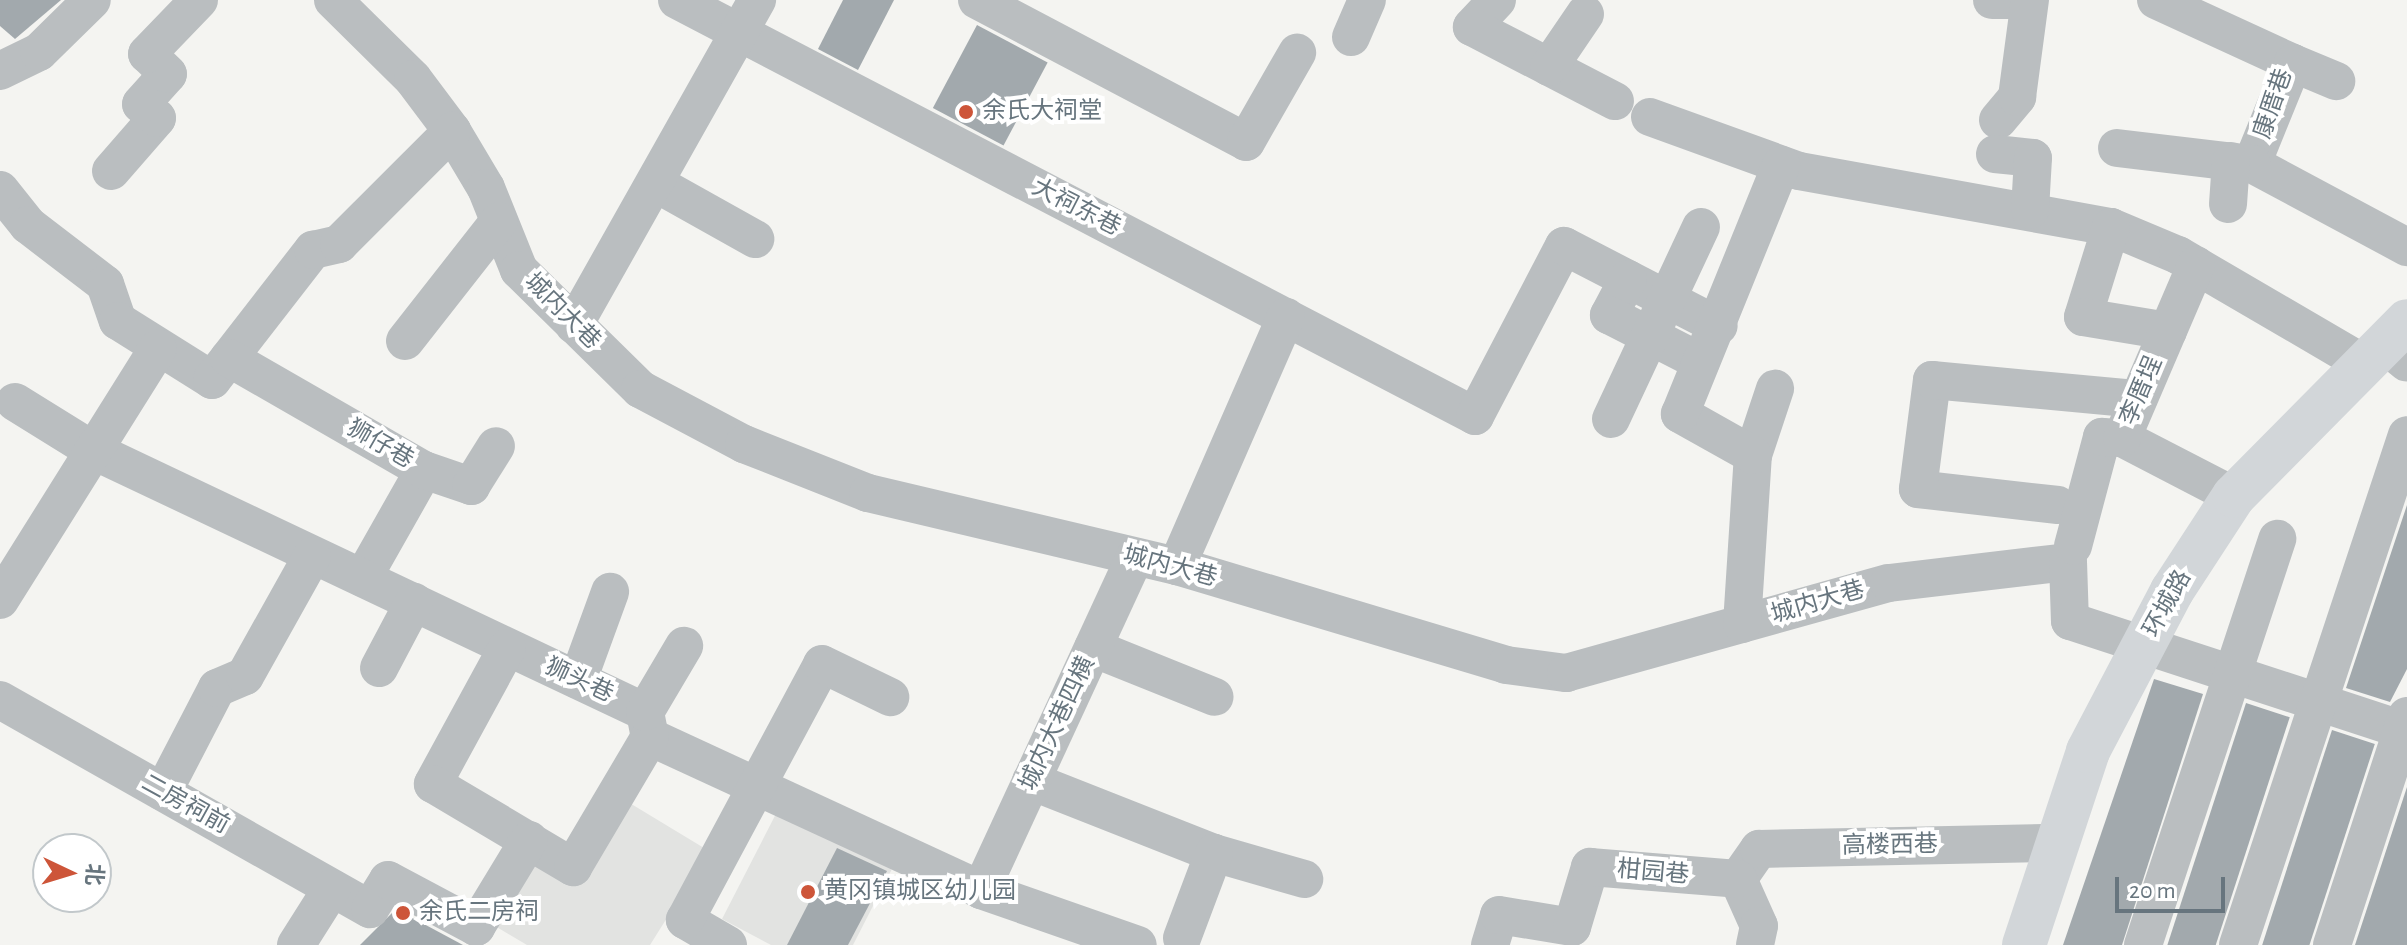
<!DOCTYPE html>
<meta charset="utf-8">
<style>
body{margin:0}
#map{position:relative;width:2407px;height:945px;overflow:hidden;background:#f4f4f1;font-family:"Alegreya Sans","Noto Sans SC",sans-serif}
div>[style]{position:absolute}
.built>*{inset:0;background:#e2e3e1}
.building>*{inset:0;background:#a2a9ad;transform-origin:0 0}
.minor>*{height:38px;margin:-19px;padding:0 19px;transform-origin:19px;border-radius:19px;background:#babec0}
.major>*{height:44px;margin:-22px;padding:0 22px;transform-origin:22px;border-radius:22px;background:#d2d6d9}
.dots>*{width:22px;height:22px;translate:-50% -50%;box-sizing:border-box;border:4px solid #fff;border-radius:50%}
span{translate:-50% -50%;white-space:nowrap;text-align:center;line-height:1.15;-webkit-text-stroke:8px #fff;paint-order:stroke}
.street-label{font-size:24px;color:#67757e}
.poi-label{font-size:24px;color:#67757e}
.left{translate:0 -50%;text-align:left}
.north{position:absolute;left:32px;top:833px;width:80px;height:80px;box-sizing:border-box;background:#fff;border:2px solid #c2c8cb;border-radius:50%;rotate:94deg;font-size:22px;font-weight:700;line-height:32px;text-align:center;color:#67757e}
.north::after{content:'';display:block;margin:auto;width:28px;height:36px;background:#cd5539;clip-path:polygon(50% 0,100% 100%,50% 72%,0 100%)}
.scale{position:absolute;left:2115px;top:877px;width:110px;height:36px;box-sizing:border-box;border:4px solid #67757e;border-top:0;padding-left:10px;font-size:24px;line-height:28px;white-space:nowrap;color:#67757e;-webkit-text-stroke:6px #fff;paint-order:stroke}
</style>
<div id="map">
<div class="built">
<div style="clip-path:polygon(628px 802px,709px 851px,650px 945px,527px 945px,495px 926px,533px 858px,576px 883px)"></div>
<div style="clip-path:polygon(780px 806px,894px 865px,853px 945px,771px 945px,722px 919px)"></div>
</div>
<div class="building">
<div style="clip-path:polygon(0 0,61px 0,15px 39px,0 26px)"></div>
<div style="clip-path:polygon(843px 0,894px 0,858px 70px,818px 49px)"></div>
<div style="left:977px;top:25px;width:80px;height:94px;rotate:28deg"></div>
<div style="clip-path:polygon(2407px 505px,2407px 669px,2390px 702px,2346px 688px)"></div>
<div style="clip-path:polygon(2154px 679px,2203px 694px,2122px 945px,2063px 945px)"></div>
<div style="left:2246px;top:703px;width:46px;height:255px;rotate:18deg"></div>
<div style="left:2332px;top:730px;width:45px;height:226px;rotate:18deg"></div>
<div style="clip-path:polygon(2407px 787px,2407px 945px,2355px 945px)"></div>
<div style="clip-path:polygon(837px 848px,887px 871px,848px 945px,787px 945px)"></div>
<div style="clip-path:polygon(396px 909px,463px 945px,360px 945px)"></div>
</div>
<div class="minor">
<div style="left:333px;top:0;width:112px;rotate:44.6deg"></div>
<div style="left:413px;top:79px;width:65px;rotate:53.1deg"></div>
<div style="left:452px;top:131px;width:66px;rotate:59.2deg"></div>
<div style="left:486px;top:188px;width:88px;rotate:68.1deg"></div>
<div style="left:519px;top:270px;width:170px;rotate:44.5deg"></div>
<div style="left:640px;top:389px;width:118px;rotate:27.9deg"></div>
<div style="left:744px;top:444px;width:133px;rotate:21.6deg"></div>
<div style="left:868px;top:493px;width:318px;rotate:13.3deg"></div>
<div style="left:1177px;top:566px;width:344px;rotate:16.7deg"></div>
<div style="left:1506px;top:665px;width:61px;rotate:7.6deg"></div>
<div style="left:1566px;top:673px;width:335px;rotate:-15.6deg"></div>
<div style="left:1889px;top:583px;width:180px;rotate:-6.7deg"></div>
<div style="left:2068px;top:562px;width:59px;rotate:88.1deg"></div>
<div style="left:2070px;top:621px;width:354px;rotate:18.1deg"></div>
<div style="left:677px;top:0;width:900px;rotate:27.53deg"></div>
<div style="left:1475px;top:416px;width:192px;rotate:-62.4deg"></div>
<div style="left:1564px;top:246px;width:174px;rotate:27.3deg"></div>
<div style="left:977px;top:0;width:304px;rotate:27.8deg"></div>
<div style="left:1246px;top:142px;width:103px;rotate:-60.2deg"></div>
<div style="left:1497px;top:0;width:37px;rotate:133deg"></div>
<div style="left:1472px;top:27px;width:161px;rotate:27.4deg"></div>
<div style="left:1992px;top:0;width:19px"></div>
<div style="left:2156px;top:0;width:151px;rotate:24.7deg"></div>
<div style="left:2293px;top:63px;width:109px;rotate:112.1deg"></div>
<div style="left:2252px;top:164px;width:176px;rotate:28.2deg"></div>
<div style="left:1351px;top:37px;width:40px;rotate:-66.6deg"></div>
<div style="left:2293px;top:63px;width:47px;rotate:22.7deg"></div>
<div style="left:1549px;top:67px;width:64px;rotate:-55.8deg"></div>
<div style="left:0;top:71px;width:43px;rotate:-26deg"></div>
<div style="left:39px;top:52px;width:74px;rotate:-44.5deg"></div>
<div style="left:1650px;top:117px;width:158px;rotate:19.9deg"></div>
<div style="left:1799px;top:171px;width:317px;rotate:10.2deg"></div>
<div style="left:2111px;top:227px;width:73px;rotate:22.7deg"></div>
<div style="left:2178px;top:255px;width:218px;rotate:30.3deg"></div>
<div style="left:1998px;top:120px;width:30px;rotate:-50deg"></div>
<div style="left:2017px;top:97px;width:98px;rotate:-82.4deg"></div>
<div style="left:2117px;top:148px;width:136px;rotate:6.8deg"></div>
<div style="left:1995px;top:154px;width:38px;rotate:6deg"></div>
<div style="left:2033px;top:158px;width:52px;rotate:93.3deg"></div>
<div style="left:111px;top:171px;width:70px;rotate:-49deg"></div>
<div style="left:157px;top:118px;width:21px;rotate:-139deg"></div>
<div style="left:141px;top:104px;width:40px;rotate:-48deg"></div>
<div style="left:168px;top:74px;width:29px;rotate:-136deg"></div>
<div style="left:147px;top:54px;width:75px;rotate:-46.1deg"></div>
<div style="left:655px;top:183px;width:115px;rotate:29.2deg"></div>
<div style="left:0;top:190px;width:45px;rotate:51.3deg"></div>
<div style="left:28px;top:225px;width:97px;rotate:37.5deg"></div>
<div style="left:105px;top:284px;width:39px;rotate:71deg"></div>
<div style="left:118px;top:321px;width:111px;rotate:32.1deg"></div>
<div style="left:212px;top:380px;width:165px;rotate:-52.2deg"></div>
<div style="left:313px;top:250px;width:27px;rotate:-13deg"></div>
<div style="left:339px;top:244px;width:160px;rotate:-45deg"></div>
<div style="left:2228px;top:204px;width:43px;rotate:-86deg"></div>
<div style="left:2111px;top:227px;width:94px;rotate:107.3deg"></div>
<div style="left:2083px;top:317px;width:86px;rotate:9.4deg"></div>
<div style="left:1628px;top:279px;width:41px;rotate:117.8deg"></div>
<div style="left:1609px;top:315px;width:103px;rotate:27.1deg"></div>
<div style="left:574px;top:325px;width:373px;rotate:-60.6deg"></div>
<div style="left:405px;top:341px;width:152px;rotate:-51.9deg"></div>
<div style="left:2385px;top:345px;width:28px;rotate:39deg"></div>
<div style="left:229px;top:358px;width:225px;rotate:29.9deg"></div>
<div style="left:424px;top:470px;width:124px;rotate:119.5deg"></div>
<div style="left:15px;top:402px;width:93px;rotate:31.8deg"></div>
<div style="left:94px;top:451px;width:610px;rotate:25.35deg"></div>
<div style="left:645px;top:712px;width:25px;rotate:79deg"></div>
<div style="left:650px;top:737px;width:365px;rotate:24.8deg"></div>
<div style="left:981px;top:890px;width:166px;rotate:19.3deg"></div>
<div style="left:1611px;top:419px;width:212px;rotate:-64.9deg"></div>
<div style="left:2122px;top:438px;width:126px;rotate:27.4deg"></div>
<div style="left:1753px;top:455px;width:70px;rotate:-71.6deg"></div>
<div style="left:424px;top:470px;width:50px;rotate:18.8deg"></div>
<div style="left:471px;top:486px;width:47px;rotate:-58deg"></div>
<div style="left:2058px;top:505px;width:141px;rotate:-173.5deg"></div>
<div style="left:1918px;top:489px;width:110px;rotate:-82.7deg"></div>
<div style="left:1932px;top:380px;width:207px;rotate:5.3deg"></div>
<div style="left:2073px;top:546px;width:113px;rotate:-75.1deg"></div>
<div style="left:2102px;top:437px;width:20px;rotate:3deg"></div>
<div style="left:2122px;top:438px;width:188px;rotate:-66.8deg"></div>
<div style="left:1177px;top:566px;width:272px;rotate:-66.4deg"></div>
<div style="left:0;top:600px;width:297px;rotate:-57.9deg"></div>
<div style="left:1742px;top:624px;width:169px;rotate:-86.3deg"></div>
<div style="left:1753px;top:455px;width:84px;rotate:-150.7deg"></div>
<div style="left:1680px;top:414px;width:269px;rotate:-67.9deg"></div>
<div style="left:507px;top:648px;width:155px;rotate:118.6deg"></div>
<div style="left:433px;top:784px;width:163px;rotate:30.7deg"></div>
<div style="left:573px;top:867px;width:151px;rotate:-59.4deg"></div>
<div style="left:1093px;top:648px;width:131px;rotate:21.9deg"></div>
<div style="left:379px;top:668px;width:75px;rotate:-62.1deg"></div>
<div style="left:578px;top:680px;width:94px;rotate:-70deg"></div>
<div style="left:0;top:700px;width:425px;rotate:29.5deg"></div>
<div style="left:370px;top:909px;width:34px;rotate:-58deg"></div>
<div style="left:388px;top:880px;width:100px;rotate:28.1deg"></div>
<div style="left:476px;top:927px;width:102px;rotate:-58.7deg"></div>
<div style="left:645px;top:712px;width:77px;rotate:-59.4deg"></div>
<div style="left:1031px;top:781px;width:197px;rotate:21.5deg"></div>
<div style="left:1214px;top:853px;width:94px;rotate:16.1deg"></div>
<div style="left:163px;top:792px;width:117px;rotate:-62.6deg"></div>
<div style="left:217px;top:688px;width:30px;rotate:-23deg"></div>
<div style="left:245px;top:676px;width:137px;rotate:-60.8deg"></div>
<div style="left:1738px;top:879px;width:37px;rotate:-55deg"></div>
<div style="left:1759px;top:849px;width:298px;rotate:-1.2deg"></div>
<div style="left:1738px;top:879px;width:51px;rotate:65.9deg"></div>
<div style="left:1759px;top:926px;width:19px;rotate:102deg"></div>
<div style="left:981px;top:890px;width:367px;rotate:-65.2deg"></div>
<div style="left:1182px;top:938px;width:91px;rotate:-69.4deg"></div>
<div style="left:296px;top:945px;width:67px;rotate:-57.7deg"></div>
<div style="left:728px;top:945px;width:50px;rotate:-149.8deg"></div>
<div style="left:685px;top:920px;width:290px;rotate:-61.8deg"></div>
<div style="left:822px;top:664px;width:76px;rotate:25.9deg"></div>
<div style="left:1490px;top:945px;width:31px;rotate:-73deg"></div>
<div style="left:1499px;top:915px;width:74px;rotate:9.3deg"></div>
<div style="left:1572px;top:927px;width:63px;rotate:-73.3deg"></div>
<div style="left:1590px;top:867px;width:148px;rotate:4.6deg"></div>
<div style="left:2143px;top:945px;width:428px;rotate:-71.7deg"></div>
<div style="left:2238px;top:945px;width:537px;rotate:-71.67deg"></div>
<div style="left:2332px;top:945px;width:241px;rotate:-71.9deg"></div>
</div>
<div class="major">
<div style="left:2024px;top:945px;width:204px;rotate:-71.7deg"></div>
<div style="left:2088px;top:751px;width:181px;rotate:-62.3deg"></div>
<div style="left:2172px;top:591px;width:113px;rotate:-56.9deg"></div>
<div style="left:2234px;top:496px;width:246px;rotate:-45.3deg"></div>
</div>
<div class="dots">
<div style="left:966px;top:112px;background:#cd5539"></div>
<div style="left:808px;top:892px;background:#cd5539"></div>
<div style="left:403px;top:913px;background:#cd5539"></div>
</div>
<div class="street-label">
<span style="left:2274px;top:104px;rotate:-71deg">康厝巷</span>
<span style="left:1076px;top:208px;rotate:27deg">大祠东巷</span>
<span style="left:562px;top:312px;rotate:45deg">城内大巷</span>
<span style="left:2142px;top:391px;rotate:-67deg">李厝埕</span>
<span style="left:380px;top:445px;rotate:30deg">狮仔巷</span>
<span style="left:1170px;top:567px;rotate:15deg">城内大巷</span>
<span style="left:1818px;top:603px;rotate:-16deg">城内大巷</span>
<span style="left:2168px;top:604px;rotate:-61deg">环城路</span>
<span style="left:579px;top:681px;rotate:25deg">狮头巷</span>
<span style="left:1058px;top:724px;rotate:-65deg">城内大巷四横</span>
<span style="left:185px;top:805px;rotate:29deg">二房祠前</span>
<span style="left:1890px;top:846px;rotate:-1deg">高楼西巷</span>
<span style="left:1653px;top:873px;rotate:5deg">柑园巷</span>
</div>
<div class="poi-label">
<span class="left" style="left:982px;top:112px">余氏大祠堂</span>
<span class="left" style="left:824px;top:892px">黄冈镇城区幼儿园</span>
<span class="left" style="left:419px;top:913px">余氏二房祠</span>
</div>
<div class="north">北</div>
<div class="scale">20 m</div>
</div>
